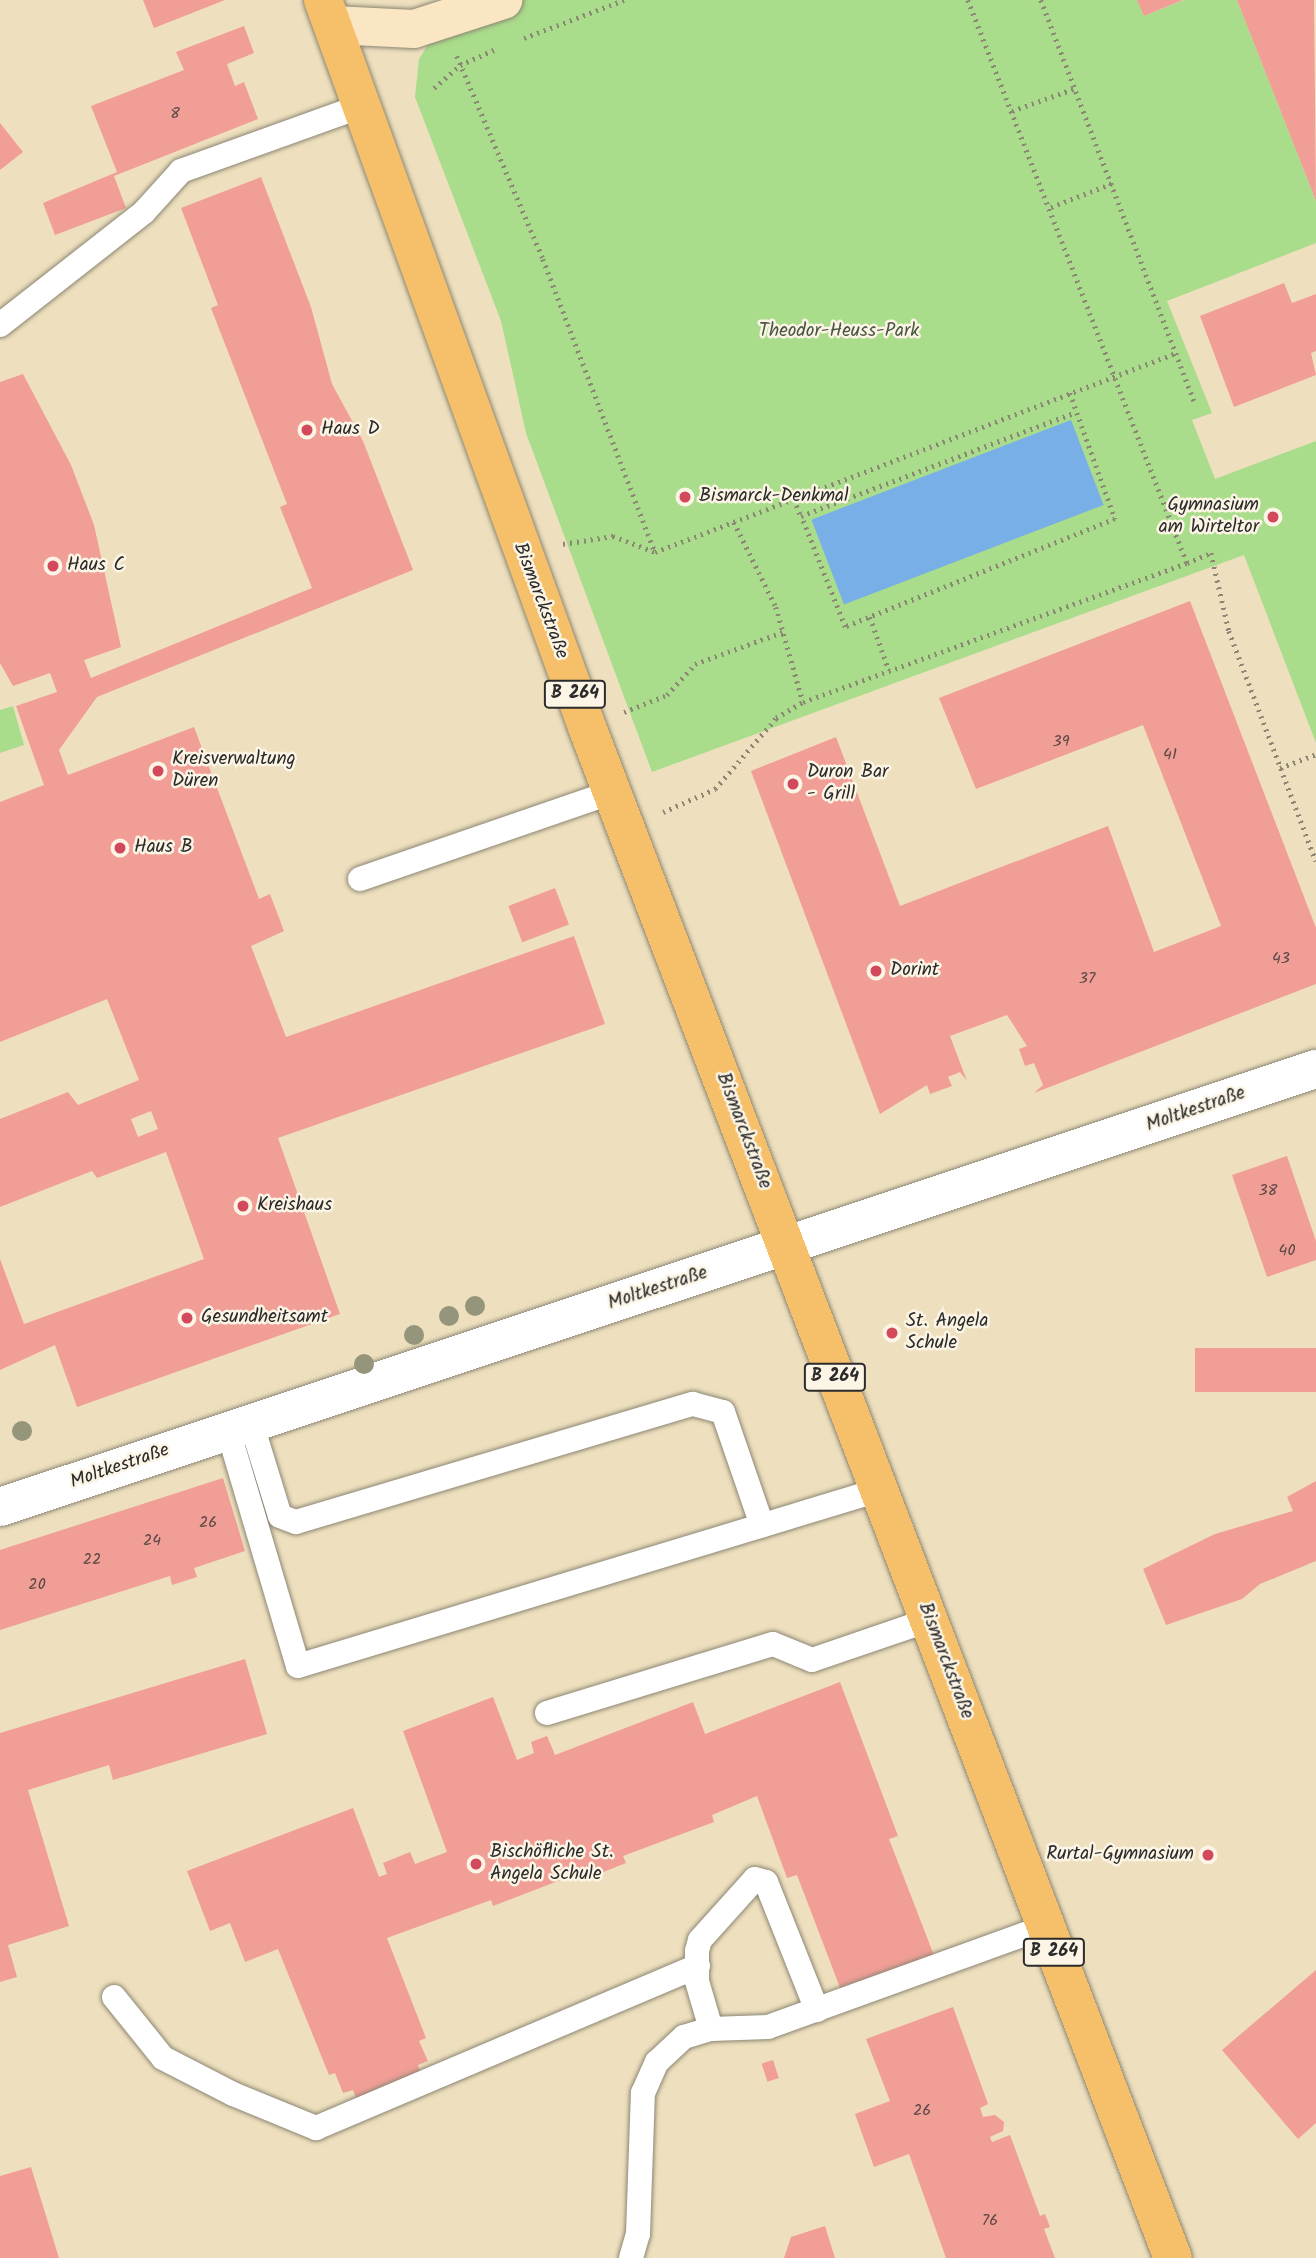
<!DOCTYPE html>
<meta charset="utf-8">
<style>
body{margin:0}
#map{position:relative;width:1316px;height:2258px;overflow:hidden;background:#eee0be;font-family:Kalam,sans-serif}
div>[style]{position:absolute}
.green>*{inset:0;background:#a9dc8b}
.water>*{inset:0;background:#79afe7;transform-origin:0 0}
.building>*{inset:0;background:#f09e96;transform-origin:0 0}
.path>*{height:4.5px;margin-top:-2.25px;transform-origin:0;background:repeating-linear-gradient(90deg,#8c8674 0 2px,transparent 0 7px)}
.roads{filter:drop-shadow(0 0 2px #8c8674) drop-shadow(0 0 2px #8c8674)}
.lane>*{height:24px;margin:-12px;padding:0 12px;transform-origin:12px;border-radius:12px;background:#fff}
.street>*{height:38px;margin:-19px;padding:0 19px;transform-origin:19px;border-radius:19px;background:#fff}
.secondary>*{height:38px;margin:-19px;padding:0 19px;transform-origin:19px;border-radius:19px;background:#fbe6c4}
.primary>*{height:38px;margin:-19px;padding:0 19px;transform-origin:19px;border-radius:19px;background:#f6c06b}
.trees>*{width:20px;height:20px;margin:-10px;border-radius:50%;background:#94957a}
.dots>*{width:19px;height:19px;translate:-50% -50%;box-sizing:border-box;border:4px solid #fcf5e5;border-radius:50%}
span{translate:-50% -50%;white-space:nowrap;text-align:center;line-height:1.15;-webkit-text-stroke:5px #fcf5e5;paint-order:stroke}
.number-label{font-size:16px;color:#5c4846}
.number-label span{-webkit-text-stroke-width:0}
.shield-label span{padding:2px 5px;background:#fcf5e5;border:2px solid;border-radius:5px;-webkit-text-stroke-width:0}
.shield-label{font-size:18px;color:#2b2b2b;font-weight:700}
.park-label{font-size:19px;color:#4a5743}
.poi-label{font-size:19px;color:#2b2b2b}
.left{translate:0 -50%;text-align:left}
.right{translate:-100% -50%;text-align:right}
.street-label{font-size:19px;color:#2b2b2b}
</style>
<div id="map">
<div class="green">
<div style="clip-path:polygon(523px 0,1137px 0,1144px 16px,1184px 0,1237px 0,1316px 201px,1316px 243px,1167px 301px,1212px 413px,1192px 420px,1215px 479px,1316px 441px,1316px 743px,1244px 555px,652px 772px,526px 433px,501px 321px,415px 97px,419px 59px,429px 43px,474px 16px)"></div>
<div style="clip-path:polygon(13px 706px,24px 745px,0 753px,0 710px)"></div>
</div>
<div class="water">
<div style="left:1071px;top:420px;width:91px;height:278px;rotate:69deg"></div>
</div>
<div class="building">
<div style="clip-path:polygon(143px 0,225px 0,154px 28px)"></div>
<div style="clip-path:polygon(1137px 0,1183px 0,1144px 16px)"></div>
<div style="clip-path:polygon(1237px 0,1314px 0,1316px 201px)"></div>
<div style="clip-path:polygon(244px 26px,254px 53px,227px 64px,235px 86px,244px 82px,258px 119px,114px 176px,126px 208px,55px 235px,43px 203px,117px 172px,91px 106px,184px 70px,176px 52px)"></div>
<div style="clip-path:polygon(0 123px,23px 152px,0 170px)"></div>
<div style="clip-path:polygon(evenodd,261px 177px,311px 307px,332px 384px,363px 441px,413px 570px,97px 697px,59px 750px,68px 775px,194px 727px,259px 899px,270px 894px,284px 931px,251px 946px,286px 1037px,574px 936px,605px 1024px,278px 1138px,340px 1314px,77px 1407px,55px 1345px,0 1370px,0 1259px,24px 1324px,204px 1259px,166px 1152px,97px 1178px,92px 1171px,0 1207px,0 1119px,68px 1092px,78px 1105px,139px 1080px,107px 999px,0 1042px,0 802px,44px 785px,16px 706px,57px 692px,50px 673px,13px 686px,0 663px,0 382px,23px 374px,71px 465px,94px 525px,121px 647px,84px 660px,91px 678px,312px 588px,280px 507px,287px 504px,211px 308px,218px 305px,181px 208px,261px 177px,151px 1111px,158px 1129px,138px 1137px,131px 1119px,151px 1111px)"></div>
<div style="clip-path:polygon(1284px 283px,1292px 303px,1316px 294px,1316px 351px,1311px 353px,1316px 375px,1234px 407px,1200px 316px)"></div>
<div style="clip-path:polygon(1190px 601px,1316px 928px,1316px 984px,1034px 1093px,1043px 1085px,1034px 1063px,1025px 1066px,1019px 1049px,1027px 1046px,1007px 1015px,950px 1036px,967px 1081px,960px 1072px,948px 1077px,952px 1086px,930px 1094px,927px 1085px,880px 1114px,751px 771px,836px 737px,900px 906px,1108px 826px,1154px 952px,1221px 926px,1143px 725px,976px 789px,939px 698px)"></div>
<div style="left:555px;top:888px;width:39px;height:50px;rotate:69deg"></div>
<div style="clip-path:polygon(1287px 1156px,1316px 1241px,1316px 1260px,1267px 1277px,1232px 1175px)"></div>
<div style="left:1316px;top:1348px;width:44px;height:121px;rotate:90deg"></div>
<div style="clip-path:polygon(223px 1478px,245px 1551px,194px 1568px,197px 1577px,172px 1585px,170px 1576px,0 1630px,0 1550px)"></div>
<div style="clip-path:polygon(1316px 1481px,1316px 1561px,1260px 1584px,1242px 1599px,1166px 1625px,1143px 1569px,1215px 1534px,1293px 1511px,1287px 1497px)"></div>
<div style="clip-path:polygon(245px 1659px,267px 1734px,113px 1780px,109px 1765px,28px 1790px,69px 1926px,8px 1945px,17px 1977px,0 1982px,0 1733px)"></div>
<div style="clip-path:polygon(840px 1682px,898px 1836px,889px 1839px,935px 1958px,842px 1993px,797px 1875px,787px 1878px,757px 1796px,712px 1815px,714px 1822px,623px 1856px,626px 1863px,586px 1879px,584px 1871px,493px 1906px,491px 1900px,387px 1938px,426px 2038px,419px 2041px,428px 2061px,418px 2065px,421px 2074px,356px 2098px,353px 2090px,343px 2093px,335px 2073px,329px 2075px,278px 1949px,245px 1962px,230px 1923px,210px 1931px,187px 1871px,353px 1808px,379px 1877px,387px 1874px,383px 1863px,410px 1852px,415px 1864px,447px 1852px,403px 1731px,493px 1697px,517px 1760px,534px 1753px,531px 1742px,547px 1736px,555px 1755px,693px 1702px,705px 1734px)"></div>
<div style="clip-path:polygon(1316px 1970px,1316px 2123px,1298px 2139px,1222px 2050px)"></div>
<div style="clip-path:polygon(953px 2007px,988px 2104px,980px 2108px,983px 2117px,995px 2115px,1004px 2122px,1003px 2131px,990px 2137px,992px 2142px,1010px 2135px,1040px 2216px,1045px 2214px,1050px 2227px,1044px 2229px,1055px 2258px,946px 2258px,909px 2154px,874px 2167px,855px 2114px,890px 2101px,866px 2039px)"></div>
<div style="left:773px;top:2060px;width:19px;height:12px;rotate:72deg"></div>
<div style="clip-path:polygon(31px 2167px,59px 2258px,0 2258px,0 2176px)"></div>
<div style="clip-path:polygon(825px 2226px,835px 2258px,784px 2258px,791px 2237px)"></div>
</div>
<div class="path">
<div style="left:968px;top:0;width:604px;rotate:68.74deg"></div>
<div style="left:1187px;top:563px;width:26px;rotate:-23deg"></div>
<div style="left:1211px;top:553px;width:80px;rotate:77deg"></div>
<div style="left:1229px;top:631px;width:246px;rotate:69.3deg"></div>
<div style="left:1041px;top:0;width:432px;rotate:69.1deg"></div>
<div style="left:524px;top:38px;width:107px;rotate:-20.8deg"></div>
<div style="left:457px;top:56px;width:220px;rotate:67deg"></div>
<div style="left:543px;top:259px;width:314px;rotate:69.1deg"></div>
<div style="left:434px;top:88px;width:35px;rotate:-41deg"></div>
<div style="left:460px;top:65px;width:39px;rotate:-24deg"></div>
<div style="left:1012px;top:111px;width:68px;rotate:-19.8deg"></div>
<div style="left:1051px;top:207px;width:66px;rotate:-21.2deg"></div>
<div style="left:1070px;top:393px;width:134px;rotate:70.3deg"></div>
<div style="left:1115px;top:519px;width:291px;rotate:158.2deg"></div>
<div style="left:845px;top:627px;width:119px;rotate:-111.6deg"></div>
<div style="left:801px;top:516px;width:294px;rotate:-20.7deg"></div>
<div style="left:794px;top:499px;width:18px;rotate:68deg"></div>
<div style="left:734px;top:522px;width:95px;rotate:63.7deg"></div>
<div style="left:776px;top:607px;width:99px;rotate:74.1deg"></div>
<div style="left:563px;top:544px;width:51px;rotate:-9.1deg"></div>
<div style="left:613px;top:536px;width:45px;rotate:20.9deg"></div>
<div style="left:655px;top:552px;width:558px;rotate:-20.9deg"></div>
<div style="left:870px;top:617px;width:56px;rotate:70.3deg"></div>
<div style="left:624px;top:712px;width:46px;rotate:-21.6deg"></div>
<div style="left:667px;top:695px;width:42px;rotate:-47.9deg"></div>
<div style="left:695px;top:664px;width:94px;rotate:-20deg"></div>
<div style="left:1280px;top:768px;width:39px;rotate:-21deg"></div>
<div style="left:663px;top:812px;width:57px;rotate:-23.9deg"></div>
<div style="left:715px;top:789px;width:94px;rotate:-49.3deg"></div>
<div style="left:776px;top:718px;width:31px;rotate:-31deg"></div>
<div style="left:803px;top:702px;width:408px;rotate:-19.9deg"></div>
</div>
<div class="roads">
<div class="lane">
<div style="left:0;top:325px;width:183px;rotate:-38.1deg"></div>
<div style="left:144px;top:212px;width:55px;rotate:-47.9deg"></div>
<div style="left:181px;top:171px;width:192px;rotate:-19.8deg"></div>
<div style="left:360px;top:879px;width:267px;rotate:-19deg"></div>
<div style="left:251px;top:1422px;width:98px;rotate:72.9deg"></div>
<div style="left:280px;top:1516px;width:17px;rotate:21deg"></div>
<div style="left:296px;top:1522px;width:414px;rotate:-16.6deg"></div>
<div style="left:693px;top:1404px;width:31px;rotate:15deg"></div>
<div style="left:723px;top:1412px;width:120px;rotate:71deg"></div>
<div style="left:228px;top:1430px;width:246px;rotate:73.5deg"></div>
<div style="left:298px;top:1666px;width:607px;rotate:-16.85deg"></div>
<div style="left:547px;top:1713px;width:236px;rotate:-17deg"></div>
<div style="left:773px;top:1644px;width:42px;rotate:22.3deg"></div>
<div style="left:812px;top:1660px;width:124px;rotate:-18.9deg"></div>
<div style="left:114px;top:1997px;width:78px;rotate:51.2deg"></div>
<div style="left:163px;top:2058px;width:79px;rotate:27.2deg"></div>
<div style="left:233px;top:2094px;width:90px;rotate:22.3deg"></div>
<div style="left:316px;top:2128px;width:415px;rotate:-23deg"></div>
<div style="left:711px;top:2029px;width:50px;rotate:-106.3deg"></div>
<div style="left:697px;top:1981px;width:30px;rotate:-90deg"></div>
<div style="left:697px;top:1951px;width:11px;rotate:-75deg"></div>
<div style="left:700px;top:1940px;width:82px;rotate:-48deg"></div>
<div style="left:755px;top:1879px;width:11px;rotate:15deg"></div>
<div style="left:766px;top:1882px;width:138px;rotate:68.3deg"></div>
<div style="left:631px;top:2258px;width:25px;rotate:-74deg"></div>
<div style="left:638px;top:2234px;width:141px;rotate:-88deg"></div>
<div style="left:643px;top:2093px;width:34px;rotate:-66deg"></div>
<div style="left:657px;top:2062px;width:37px;rotate:-43deg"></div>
<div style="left:684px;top:2037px;width:28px;rotate:-17deg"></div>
<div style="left:711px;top:2029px;width:57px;rotate:-2deg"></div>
<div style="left:768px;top:2027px;width:294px;rotate:-19.9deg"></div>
</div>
<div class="street">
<div style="left:0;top:1507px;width:1387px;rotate:-18.41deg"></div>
</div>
<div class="secondary">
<div style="left:333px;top:25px;width:81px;rotate:2.8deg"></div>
<div style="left:414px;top:29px;width:94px;rotate:-18deg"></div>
</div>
<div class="primary">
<div style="left:323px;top:0;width:773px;rotate:70.04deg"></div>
<div style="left:587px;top:727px;width:1639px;rotate:69.06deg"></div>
</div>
</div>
<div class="trees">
<div style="left:475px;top:1306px"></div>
<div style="left:449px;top:1316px"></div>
<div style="left:414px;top:1335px"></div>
<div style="left:364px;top:1364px"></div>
<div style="left:22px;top:1431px"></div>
</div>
<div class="dots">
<div style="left:307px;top:430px;background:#d1495b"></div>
<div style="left:685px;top:497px;background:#d1495b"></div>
<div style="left:1273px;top:517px;background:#d1495b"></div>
<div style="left:53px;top:566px;background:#d1495b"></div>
<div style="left:158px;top:771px;background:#d1495b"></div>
<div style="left:793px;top:784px;background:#d1495b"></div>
<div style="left:120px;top:848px;background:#d1495b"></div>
<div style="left:876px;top:971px;background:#d1495b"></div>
<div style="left:243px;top:1206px;background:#d1495b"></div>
<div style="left:187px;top:1318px;background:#d1495b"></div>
<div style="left:892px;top:1333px;background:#d1495b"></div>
<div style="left:1208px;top:1855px;background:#d1495b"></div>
<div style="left:476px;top:1864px;background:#d1495b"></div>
</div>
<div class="number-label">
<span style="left:175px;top:114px">8</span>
<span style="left:1061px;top:742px">39</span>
<span style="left:1170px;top:755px">41</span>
<span style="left:1281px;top:959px">43</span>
<span style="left:1087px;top:979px">37</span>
<span style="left:1268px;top:1191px">38</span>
<span style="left:1287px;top:1251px">40</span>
<span style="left:208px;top:1523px">26</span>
<span style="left:152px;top:1541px">24</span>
<span style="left:92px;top:1560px">22</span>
<span style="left:37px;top:1585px">20</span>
<span style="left:922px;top:2111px">26</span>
<span style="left:990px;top:2221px">76</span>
</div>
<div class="shield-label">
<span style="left:575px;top:694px">B 264</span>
<span style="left:835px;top:1377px">B 264</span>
<span style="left:1054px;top:1952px">B 264</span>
</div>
<div class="park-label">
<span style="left:839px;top:332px">Theodor-Heuss-Park</span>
</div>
<div class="poi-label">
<span class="left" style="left:321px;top:430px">Haus D</span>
<span class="left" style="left:699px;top:497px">Bismarck-Denkmal</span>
<span class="right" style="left:1259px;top:517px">Gymnasium<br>am Wirteltor</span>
<span class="left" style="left:67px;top:566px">Haus C</span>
<span class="left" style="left:172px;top:771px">Kreisverwaltung<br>Düren</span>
<span class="left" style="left:807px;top:784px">Duron Bar<br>- Grill</span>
<span class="left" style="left:134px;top:848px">Haus B</span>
<span class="left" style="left:890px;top:971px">Dorint</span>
<span class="left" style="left:257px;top:1206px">Kreishaus</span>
<span class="left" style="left:201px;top:1318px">Gesundheitsamt</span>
<span class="left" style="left:906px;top:1333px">St. Angela<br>Schule</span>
<span class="left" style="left:490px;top:1864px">Bischöfliche St.<br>Angela Schule</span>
<span class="right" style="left:1194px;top:1855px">Rurtal-Gymnasium</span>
</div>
<div class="street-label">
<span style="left:540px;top:601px;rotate:69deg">Bismarckstraße</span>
<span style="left:1196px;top:1110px;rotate:-19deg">Moltkestraße</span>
<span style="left:743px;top:1131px;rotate:69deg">Bismarckstraße</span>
<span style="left:658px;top:1289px;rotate:-18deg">Moltkestraße</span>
<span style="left:120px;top:1467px;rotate:-19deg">Moltkestraße</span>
<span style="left:945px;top:1661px;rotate:69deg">Bismarckstraße</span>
</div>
</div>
